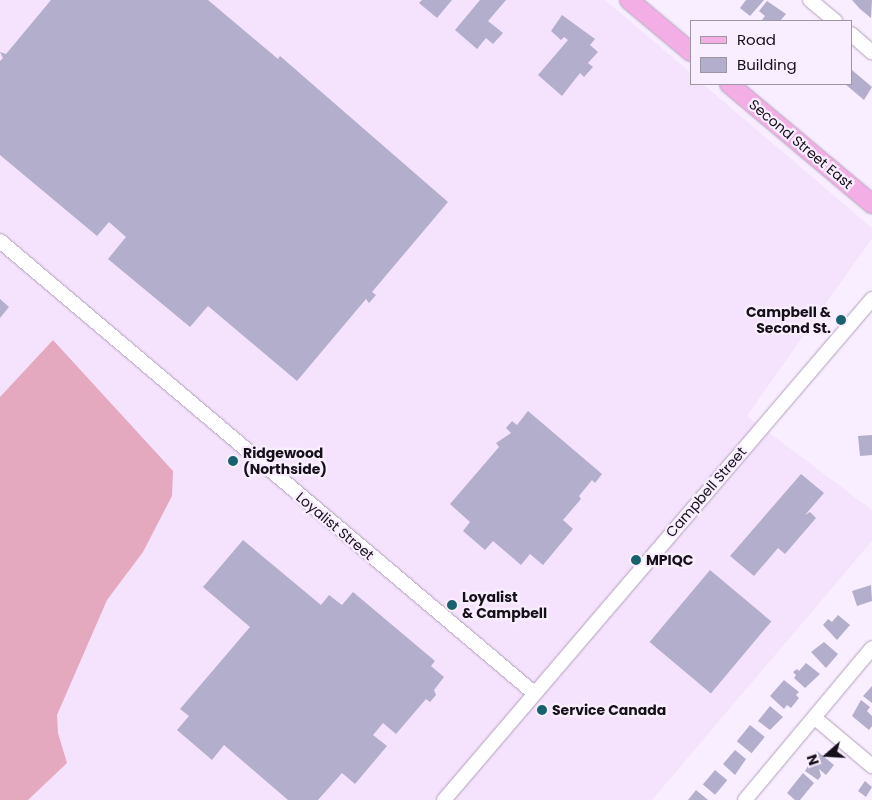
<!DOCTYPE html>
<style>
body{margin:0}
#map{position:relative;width:872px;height:800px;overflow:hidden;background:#f9eeff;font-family:Poppins,sans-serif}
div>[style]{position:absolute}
.built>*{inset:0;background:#f5e3fe}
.forest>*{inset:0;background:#e4a9be}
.building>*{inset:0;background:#b3aecb;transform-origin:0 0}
.roads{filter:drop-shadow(0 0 1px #b19fb9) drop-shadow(0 0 1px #b19fb9)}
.minor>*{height:14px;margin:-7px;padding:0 7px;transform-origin:7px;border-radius:7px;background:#fff}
.major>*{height:18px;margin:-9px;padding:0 9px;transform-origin:9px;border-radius:9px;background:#f3aee5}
.dots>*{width:14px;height:14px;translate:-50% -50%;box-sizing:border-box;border:2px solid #f9eeff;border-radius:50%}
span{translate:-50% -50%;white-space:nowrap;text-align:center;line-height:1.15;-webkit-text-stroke:4.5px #f9eeff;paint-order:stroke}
.street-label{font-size:14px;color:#161019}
.poi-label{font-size:14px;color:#161019;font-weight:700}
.right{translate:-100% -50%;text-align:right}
.left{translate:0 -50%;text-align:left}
.legend{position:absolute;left:690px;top:20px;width:162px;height:65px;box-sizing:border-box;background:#f9eeff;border:1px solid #9e95a3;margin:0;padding:6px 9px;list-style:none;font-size:15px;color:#161019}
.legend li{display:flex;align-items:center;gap:10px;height:25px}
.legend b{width:25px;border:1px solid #9e95a3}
.north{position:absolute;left:802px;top:730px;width:50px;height:50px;-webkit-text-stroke:4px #f9eeff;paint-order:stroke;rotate:251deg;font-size:14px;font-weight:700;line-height:20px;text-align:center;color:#161019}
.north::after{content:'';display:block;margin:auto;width:18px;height:22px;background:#161019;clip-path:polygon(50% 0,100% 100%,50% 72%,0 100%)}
</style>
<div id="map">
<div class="built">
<div style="clip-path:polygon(0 0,605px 0,691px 73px,691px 84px,703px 84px,872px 228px,872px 238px,747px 416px,872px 510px,872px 541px,652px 800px,0 800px)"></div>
</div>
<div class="forest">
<div style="clip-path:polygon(53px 340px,173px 471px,172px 496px,143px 552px,107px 600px,57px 715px,58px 733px,67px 763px,28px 800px,0 800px,0 397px)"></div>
</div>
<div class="building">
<div style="clip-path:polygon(51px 0,208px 0,278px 59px,280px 56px,448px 202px,372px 292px,376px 295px,369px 303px,366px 299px,297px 381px,208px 306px,190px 327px,108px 259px,126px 237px,109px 222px,97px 236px,0 155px,0 61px,3px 58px,0 52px,6px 54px)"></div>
<div style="clip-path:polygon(422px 0,452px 0,437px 18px,419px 3px)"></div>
<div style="clip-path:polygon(480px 0,506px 0,488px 21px,503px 33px,493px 44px,486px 38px,477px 49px,455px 30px)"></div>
<div style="clip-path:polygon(746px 0,764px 0,750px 16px,740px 8px)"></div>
<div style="clip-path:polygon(852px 0,872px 0,871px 18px,860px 9px)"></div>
<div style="clip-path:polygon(767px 1px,786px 14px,780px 21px,761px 21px,765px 16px,759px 11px)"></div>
<div style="clip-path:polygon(562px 15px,595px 39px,590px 45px,598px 52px,588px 63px,593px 67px,584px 77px,580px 73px,562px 96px,538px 75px,568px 40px,564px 37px,561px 40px,551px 31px)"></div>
<div style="clip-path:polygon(852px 70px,872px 87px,864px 100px,845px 84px,851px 84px)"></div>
<div style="clip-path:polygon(0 299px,9px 307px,0 318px)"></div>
<div style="clip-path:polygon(528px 411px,602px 474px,595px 483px,592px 480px,579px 496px,581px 499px,563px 520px,573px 529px,543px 565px,530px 554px,521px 565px,493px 541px,485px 550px,463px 531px,470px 522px,450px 504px,499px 447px,496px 443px,511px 433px,506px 428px,512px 421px,517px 425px)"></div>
<div style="clip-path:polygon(872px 435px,872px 455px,860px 456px,858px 436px)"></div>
<div style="clip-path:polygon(801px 474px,824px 493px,805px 515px,810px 512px,816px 518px,785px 554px,778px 548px,754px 576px,730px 556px)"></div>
<div style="clip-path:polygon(243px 540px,321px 605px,329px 595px,342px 605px,353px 592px,435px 661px,431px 666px,444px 677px,434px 690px,436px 695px,430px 702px,426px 699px,396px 734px,383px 723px,373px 735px,387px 746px,355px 784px,342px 773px,318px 800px,288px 800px,224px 745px,212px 760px,177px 730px,189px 716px,180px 709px,250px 627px,203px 587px)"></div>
<div style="left:710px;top:570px;width:80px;height:94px;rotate:40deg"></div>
<div style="clip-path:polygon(871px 585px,872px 601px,857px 606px,852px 591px)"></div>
<div style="clip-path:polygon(838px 615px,850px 625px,837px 640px,823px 625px,828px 619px,832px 622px)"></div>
<div style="clip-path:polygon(824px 642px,838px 654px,826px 668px,811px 652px)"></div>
<div style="clip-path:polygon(806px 663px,820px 674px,805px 688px,794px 678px,796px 675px,793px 672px,797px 669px,799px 671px)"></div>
<div style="clip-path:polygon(784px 680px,799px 692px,796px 695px,799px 698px,791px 708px,787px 705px,784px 709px,770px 696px)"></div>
<div style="clip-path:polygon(872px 686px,872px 703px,863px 696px)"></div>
<div style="clip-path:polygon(861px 700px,870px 707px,867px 711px,872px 716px,872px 726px,869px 730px,852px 716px)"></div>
<div style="clip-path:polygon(770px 706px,783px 717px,770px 730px,758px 721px)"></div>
<div style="left:750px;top:725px;width:19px;height:21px;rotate:39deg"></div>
<div style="clip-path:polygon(735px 750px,746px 759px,735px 775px,723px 764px)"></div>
<div style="clip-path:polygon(817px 751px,834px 765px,826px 775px,819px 769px,821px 776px,818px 780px,805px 771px)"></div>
<div style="left:715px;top:770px;width:16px;height:19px;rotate:40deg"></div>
<div style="clip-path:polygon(803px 773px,814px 783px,800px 800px,795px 800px,787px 793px)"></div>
<div style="clip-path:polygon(865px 781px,872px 787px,866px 797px,858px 791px)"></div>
<div style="clip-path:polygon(696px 790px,708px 800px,688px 800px)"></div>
</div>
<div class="roads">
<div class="minor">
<div style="left:810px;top:0;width:33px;rotate:40deg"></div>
<div style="left:851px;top:34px;width:28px;rotate:41deg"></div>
<div style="left:0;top:241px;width:700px;rotate:40.25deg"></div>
<div style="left:815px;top:718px;width:75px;rotate:40.1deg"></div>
<div style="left:444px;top:800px;width:659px;rotate:-49.49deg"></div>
<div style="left:745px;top:800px;width:198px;rotate:-50.1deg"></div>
</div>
<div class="major">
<div style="left:629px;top:0;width:81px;rotate:40deg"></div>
<div style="left:729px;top:84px;width:187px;rotate:40deg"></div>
</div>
</div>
<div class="dots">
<div style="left:841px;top:320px;background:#18626f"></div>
<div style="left:233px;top:461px;background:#18626f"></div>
<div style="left:636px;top:560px;background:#18626f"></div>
<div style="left:452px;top:605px;background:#18626f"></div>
<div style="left:542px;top:710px;background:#18626f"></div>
</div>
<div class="street-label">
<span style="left:801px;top:144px;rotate:40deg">Second Street East</span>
<span style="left:706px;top:492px;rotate:-49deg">Campbell Street</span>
<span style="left:335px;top:526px;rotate:40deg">Loyalist Street</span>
</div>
<div class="poi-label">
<span class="right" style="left:831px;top:320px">Campbell &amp;<br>Second St.</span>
<span class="left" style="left:243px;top:461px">Ridgewood<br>(Northside)</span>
<span class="left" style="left:646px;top:560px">MPIQC</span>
<span class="left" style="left:462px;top:605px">Loyalist<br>&amp; Campbell</span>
<span class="left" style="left:552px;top:710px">Service Canada</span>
</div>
<ul class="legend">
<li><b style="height:6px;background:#f3aee5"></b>Road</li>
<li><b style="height:14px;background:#b3aecb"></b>Building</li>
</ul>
<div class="north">N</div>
</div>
